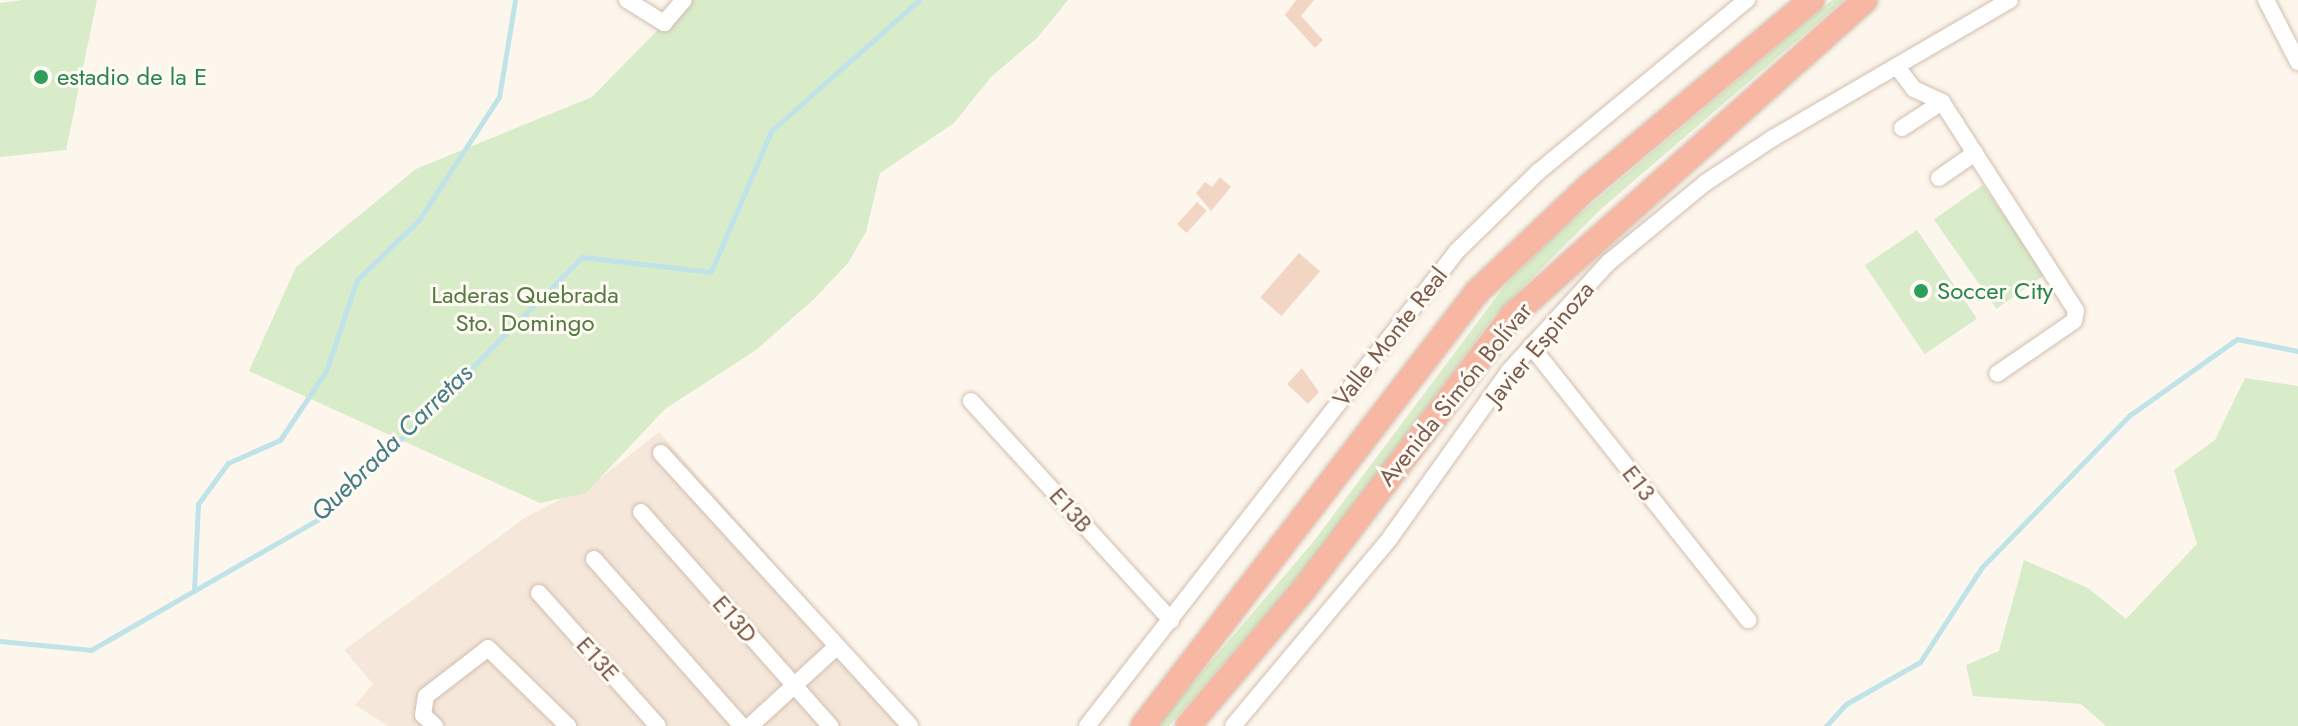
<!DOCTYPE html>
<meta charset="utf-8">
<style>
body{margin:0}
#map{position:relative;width:2298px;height:726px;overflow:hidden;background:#fdf6ec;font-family:Jost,sans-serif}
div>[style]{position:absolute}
.residential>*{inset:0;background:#f5e8da}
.green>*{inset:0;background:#d8ecc9;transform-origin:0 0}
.stream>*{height:5px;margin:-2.5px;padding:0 2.5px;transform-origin:2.5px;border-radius:2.5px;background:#bfe3e8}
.building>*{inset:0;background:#f3d5c3;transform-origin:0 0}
.roads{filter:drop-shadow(0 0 2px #d1beb0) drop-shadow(0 0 2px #d1beb0)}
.minor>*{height:16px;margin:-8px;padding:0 8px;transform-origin:8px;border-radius:8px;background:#fff}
.highway>*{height:24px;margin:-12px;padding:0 12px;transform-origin:12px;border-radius:12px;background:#f7b7a3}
.dots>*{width:22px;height:22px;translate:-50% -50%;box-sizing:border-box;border:4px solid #fffaf3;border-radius:50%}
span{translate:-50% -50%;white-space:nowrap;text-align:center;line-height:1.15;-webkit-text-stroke:6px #fffaf3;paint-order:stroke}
.leisure-label{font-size:24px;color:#27864d}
.left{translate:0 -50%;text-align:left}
.park-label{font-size:24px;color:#537a41}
.street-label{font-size:24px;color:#7a5c4d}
.water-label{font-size:26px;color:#437c86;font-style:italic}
</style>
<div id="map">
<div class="residential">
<div style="clip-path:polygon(659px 432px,918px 726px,388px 726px,355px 705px,373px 684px,344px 650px,526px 517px,598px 480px)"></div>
</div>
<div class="green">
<div style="clip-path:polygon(23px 0,97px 0,66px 150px,0 157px,0 3px)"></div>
<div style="clip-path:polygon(687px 0,1068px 0,1037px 38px,991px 77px,954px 123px,880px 173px,866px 232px,848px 263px,814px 299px,756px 350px,665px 409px,586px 493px,540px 503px,249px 371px,296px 267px,416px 169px,592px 97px)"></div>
<div style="clip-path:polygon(1832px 0,1844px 0,1601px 209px,1495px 315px,1308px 566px,1169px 726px,1156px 726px,1314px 541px,1506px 284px,1563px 228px)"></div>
<div style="left:1983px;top:185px;width:109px;height:60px;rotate:55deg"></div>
<div style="left:1917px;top:230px;width:107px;height:63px;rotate:56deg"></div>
<div style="clip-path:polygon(2245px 378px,2298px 386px,2298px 726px,2106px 726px,2081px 704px,1973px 696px,1966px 665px,1999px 651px,2024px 560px,2088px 588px,2126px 619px,2197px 544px,2174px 470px,2215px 440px)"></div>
</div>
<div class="stream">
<div style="left:194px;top:591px;width:87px;rotate:-87.4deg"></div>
<div style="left:198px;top:504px;width:51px;rotate:-53.8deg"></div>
<div style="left:228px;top:463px;width:57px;rotate:-23.9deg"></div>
<div style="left:280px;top:440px;width:83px;rotate:-56.3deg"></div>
<div style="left:326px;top:371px;width:96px;rotate:-71.2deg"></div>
<div style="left:357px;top:280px;width:86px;rotate:-44.1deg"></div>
<div style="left:419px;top:220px;width:147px;rotate:-57deg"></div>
<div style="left:499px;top:97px;width:98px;rotate:-80.6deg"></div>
<div style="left:0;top:641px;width:91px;rotate:5.6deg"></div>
<div style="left:91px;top:650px;width:269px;rotate:-29.9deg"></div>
<div style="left:324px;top:516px;width:366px;rotate:-45.1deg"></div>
<div style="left:582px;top:257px;width:130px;rotate:6.6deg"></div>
<div style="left:711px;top:272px;width:153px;rotate:-66.9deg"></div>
<div style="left:771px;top:131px;width:198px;rotate:-41.5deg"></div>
<div style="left:1826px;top:726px;width:30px;rotate:-48deg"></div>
<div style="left:1846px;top:704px;width:85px;rotate:-29.6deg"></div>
<div style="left:1920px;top:662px;width:113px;rotate:-56.9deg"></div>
<div style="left:1982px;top:567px;width:212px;rotate:-45.8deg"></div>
<div style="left:2130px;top:415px;width:131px;rotate:-35.4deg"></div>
<div style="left:2237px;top:339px;width:62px;rotate:11.1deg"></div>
</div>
<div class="building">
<div style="clip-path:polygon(1296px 0,1314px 0,1301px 16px,1323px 40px,1315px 48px,1285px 15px)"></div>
<div style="clip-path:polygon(1220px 177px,1231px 187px,1211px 211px,1196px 193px,1205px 182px,1212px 187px)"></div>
<div style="left:1197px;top:202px;width:13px;height:30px;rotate:42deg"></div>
<div style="left:1299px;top:253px;width:28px;height:59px;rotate:41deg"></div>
<div style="clip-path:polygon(1302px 368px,1319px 392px,1308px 404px,1287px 384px)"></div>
</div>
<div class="roads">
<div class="minor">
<div style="left:627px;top:0;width:44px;rotate:31.9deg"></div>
<div style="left:664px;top:23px;width:30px;rotate:-49deg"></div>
<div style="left:2266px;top:0;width:70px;rotate:62.7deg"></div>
<div style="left:1898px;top:68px;width:26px;rotate:53deg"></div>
<div style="left:1914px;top:89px;width:31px;rotate:25deg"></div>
<div style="left:1942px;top:102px;width:248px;rotate:57.3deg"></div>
<div style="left:2076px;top:311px;width:10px;rotate:101deg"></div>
<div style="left:2074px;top:321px;width:93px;rotate:145.5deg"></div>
<div style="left:1902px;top:128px;width:48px;rotate:-33deg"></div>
<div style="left:1939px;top:178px;width:44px;rotate:-34.8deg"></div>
<div style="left:1531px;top:346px;width:350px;rotate:51.6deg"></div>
<div style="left:971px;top:401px;width:297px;rotate:47.6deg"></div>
<div style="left:661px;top:453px;width:369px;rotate:47.6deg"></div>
<div style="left:641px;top:512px;width:286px;rotate:48.5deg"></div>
<div style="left:594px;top:559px;width:223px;rotate:48.5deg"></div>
<div style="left:539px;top:593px;width:178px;rotate:48.2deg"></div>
<div style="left:435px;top:726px;width:16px;rotate:-137deg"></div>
<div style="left:423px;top:715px;width:19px;rotate:-81deg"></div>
<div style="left:426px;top:696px;width:78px;rotate:-37.7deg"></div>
<div style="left:488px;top:648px;width:112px;rotate:44.3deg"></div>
<div style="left:750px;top:726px;width:114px;rotate:-42.5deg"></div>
<div style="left:1087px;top:726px;width:602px;rotate:-52.08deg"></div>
<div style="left:1457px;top:251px;width:113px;rotate:-44.3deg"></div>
<div style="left:1538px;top:172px;width:271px;rotate:-39.5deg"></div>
<div style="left:1233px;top:726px;width:245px;rotate:-50.1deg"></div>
<div style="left:1390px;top:538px;width:205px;rotate:-54.5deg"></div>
<div style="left:1509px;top:371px;width:147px;rotate:-47.5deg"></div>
<div style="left:1608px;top:263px;width:126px;rotate:-39.5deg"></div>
<div style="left:1705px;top:183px;width:82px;rotate:-33.5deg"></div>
<div style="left:1773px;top:138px;width:274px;rotate:-30.2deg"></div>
</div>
<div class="highway">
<div style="left:1143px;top:726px;width:548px;rotate:-52.42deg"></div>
<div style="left:1477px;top:292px;width:153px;rotate:-43.4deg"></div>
<div style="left:1588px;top:187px;width:292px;rotate:-39.9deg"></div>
<div style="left:1188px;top:726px;width:181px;rotate:-49.7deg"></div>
<div style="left:1305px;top:588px;width:343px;rotate:-52.7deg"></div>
<div style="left:1513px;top:315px;width:472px;rotate:-41.8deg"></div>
</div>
</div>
<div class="dots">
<div style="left:41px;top:77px;background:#2e9e5b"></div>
<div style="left:1921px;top:291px;background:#2e9e5b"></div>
</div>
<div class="leisure-label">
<span class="left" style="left:57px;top:77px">estadio de la E</span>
<span class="left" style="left:1937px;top:291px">Soccer City</span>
</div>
<div class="park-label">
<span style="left:525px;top:309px">Laderas Quebrada<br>Sto. Domingo</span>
</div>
<div class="street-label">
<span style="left:1390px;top:337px;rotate:-52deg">Valle Monte Real</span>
<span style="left:1540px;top:343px;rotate:-50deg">Javier Espinoza</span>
<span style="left:1455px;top:394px;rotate:-51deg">Avenida Simón Bolívar</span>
<span style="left:1639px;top:483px;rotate:52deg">E13</span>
<span style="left:1071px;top:510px;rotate:48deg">E13B</span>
<span style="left:735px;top:619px;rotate:49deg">E13D</span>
<span style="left:598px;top:659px;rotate:48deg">E13E</span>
</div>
<div class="water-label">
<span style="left:392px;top:443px;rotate:-44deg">Quebrada Carretas</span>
</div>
</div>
